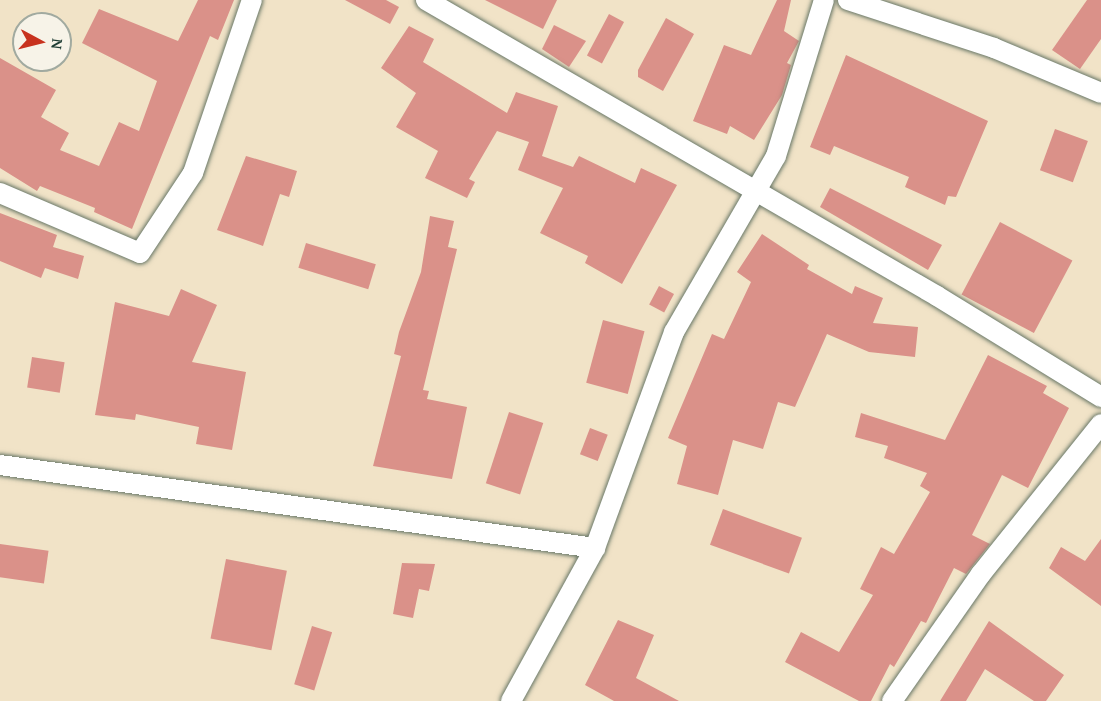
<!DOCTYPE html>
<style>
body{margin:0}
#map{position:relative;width:1101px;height:701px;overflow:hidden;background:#f1e3c7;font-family:"Gentium Book Plus",serif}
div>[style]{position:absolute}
.building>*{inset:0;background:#da9189;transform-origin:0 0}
.roads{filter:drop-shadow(0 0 2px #687767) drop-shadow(0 0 2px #687767)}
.street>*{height:20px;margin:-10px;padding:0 10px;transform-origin:10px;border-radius:10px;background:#fff}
span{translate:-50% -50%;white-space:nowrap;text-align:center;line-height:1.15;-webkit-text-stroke:4.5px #f7f3e8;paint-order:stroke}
.north{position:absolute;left:12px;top:12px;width:60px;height:60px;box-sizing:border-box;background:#f7f3e8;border:2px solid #a1aaa0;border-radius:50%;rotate:97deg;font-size:16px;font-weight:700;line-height:24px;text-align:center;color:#1f3d34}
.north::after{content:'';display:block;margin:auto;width:21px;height:27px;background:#c8321e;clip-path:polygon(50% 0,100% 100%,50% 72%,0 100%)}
</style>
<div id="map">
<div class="building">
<div style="clip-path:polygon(198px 0,234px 0,218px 40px,210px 36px,132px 229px,94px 212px,95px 208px,40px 186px,37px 191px,0 168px,0 58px,56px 90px,41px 117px,69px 133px,60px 150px,99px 166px,119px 122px,139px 131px,157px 81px,82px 43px,99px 9px,178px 41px)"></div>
<div style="clip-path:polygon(345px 0,386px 0,399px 7px,390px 24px)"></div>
<div style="clip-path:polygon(485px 0,557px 0,543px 29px)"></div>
<div style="clip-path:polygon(777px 0,791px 0,784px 31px,799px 41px,787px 63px,791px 65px,782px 95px,754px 140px,730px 126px,727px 134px,693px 121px,724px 45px,751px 55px)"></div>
<div style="clip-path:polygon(1087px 0,1101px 0,1101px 39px,1080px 69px,1052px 50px)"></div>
<div style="left:609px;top:14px;width:17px;height:47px;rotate:28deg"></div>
<div style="clip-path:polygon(666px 18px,694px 34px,663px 91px,638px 77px,638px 70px)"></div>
<div style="clip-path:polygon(554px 25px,586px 41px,569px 67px,542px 49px)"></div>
<div style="clip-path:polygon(409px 26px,434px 39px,423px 62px,507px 113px,516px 92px,558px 106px,542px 156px,573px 167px,579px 156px,635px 183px,641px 168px,677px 185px,622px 284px,585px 263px,588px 256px,540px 233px,563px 188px,518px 170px,529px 142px,497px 131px,469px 179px,475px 182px,467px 198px,425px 178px,438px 151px,396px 127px,416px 93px,381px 68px)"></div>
<div style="clip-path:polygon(846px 55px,988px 121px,956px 197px,948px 196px,945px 205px,905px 187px,909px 177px,834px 146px,830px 155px,810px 147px)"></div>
<div style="left:1055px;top:129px;width:35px;height:44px;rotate:20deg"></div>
<div style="clip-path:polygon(246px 156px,297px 171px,289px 197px,280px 194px,263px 246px,217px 230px)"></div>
<div style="clip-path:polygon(830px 188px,942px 245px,928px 270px,820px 207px)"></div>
<div style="clip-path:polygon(0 213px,57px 235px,53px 247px,84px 256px,78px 279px,45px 268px,41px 278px,0 261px)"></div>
<div style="clip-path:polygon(430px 216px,454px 221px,448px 247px,457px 249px,423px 390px,429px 391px,427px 399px,467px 407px,452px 479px,373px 466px,401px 356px,394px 354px,399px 332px,421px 272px)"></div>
<div style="left:1000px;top:222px;width:82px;height:82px;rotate:28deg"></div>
<div style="clip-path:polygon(762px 234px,809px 265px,807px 269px,852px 294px,855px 286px,883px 298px,873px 323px,918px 327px,915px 357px,869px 352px,827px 334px,795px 407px,778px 402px,763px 449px,733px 440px,718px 495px,677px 484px,687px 446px,668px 438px,712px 334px,724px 339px,751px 282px,737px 272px)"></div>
<div style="left:306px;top:243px;width:73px;height:26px;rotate:17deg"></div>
<div style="left:659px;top:286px;width:17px;height:21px;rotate:28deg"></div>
<div style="clip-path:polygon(181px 289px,217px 305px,192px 362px,246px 372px,232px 450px,196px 444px,199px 427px,136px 414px,135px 420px,95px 415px,115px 302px,169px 316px)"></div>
<div style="left:603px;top:320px;width:43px;height:65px;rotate:15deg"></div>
<div style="clip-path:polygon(988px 355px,1047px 386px,1043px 393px,1069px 408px,1028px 488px,1002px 475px,972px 535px,990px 544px,966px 574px,954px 568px,926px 623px,921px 621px,894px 667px,890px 664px,871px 701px,859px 701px,785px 662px,801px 632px,839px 652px,873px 595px,860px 589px,881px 547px,894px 554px,930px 492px,920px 486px,927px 473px,884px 458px,888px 446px,855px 437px,861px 413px,945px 440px)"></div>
<div style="left:32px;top:357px;width:33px;height:31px;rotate:9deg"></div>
<div style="left:509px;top:412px;width:36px;height:75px;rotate:18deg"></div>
<div style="left:590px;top:428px;width:19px;height:28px;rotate:21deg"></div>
<div style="left:723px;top:509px;width:84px;height:38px;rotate:20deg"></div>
<div style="clip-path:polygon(1101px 539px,1101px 606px,1049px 568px,1061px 547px,1085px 561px)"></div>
<div style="left:0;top:544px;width:49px;height:33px;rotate:8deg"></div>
<div style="left:226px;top:559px;width:62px;height:81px;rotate:11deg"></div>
<div style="clip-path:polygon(402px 563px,435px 564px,429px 591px,419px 589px,413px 618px,393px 614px)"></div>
<div style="clip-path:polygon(618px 620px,654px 635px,636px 678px,679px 701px,614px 701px,585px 685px)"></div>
<div style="clip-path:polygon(989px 621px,1064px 675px,1046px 701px,1034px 701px,985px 669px,966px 701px,940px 701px)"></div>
<div style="left:312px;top:626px;width:21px;height:61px;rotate:17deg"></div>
</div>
<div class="roads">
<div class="street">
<div style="left:426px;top:0;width:591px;rotate:30.08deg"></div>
<div style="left:937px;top:296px;width:193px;rotate:31.6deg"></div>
<div style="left:848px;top:0;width:154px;rotate:18.2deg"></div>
<div style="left:994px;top:48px;width:116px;rotate:22.8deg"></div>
<div style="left:0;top:193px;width:152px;rotate:23.2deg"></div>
<div style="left:140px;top:253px;width:96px;rotate:-56.5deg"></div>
<div style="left:193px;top:173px;width:183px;rotate:-71.2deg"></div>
<div style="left:0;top:465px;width:601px;rotate:7.94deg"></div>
<div style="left:511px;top:701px;width:175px;rotate:-61.2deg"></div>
<div style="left:595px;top:548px;width:230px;rotate:-69.9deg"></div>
<div style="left:674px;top:332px;width:203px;rotate:-59.9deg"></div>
<div style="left:776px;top:156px;width:163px;rotate:-72.9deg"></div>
<div style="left:892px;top:701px;width:155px;rotate:-55deg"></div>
<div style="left:981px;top:574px;width:192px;rotate:-51.3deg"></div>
</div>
</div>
<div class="north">N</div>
</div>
